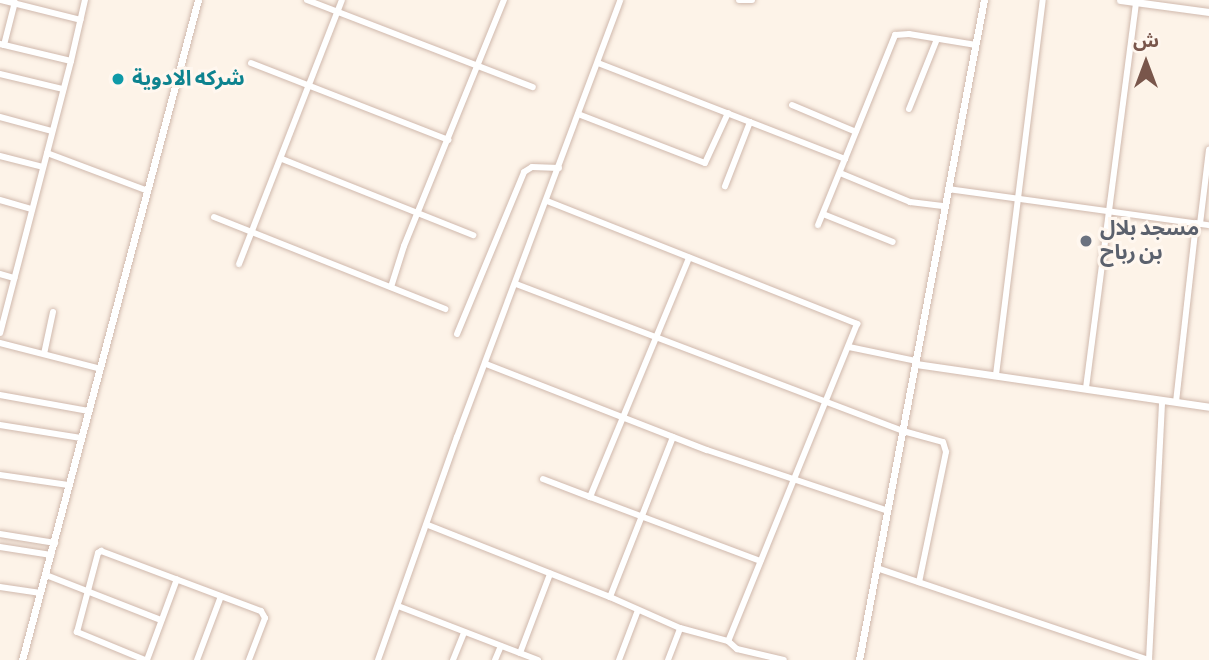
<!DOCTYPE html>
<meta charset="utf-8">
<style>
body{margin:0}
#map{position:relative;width:1209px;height:660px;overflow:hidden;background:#fdf3e8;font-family:"Sofia Sans Condensed","Noto Sans Arabic",sans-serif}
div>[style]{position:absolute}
.roads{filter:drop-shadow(0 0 2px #d0b9ad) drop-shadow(0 0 2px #d0b9ad)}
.minor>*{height:6px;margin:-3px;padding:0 3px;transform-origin:3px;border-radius:3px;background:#fff}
.tertiary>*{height:7px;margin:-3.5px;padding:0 3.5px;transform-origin:3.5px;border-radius:3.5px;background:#fff}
.dots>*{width:19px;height:19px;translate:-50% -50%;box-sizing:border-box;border:4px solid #fff7ef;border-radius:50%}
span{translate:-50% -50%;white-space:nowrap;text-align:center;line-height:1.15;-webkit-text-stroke:6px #fff7ef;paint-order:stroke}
.culture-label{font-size:21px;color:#0d838f;font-weight:700}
.left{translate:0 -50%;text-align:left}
.worship-label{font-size:21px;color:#5b616d;font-weight:700}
.north{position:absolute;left:1111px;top:28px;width:70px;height:70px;-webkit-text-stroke:5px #fff7ef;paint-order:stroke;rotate:0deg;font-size:19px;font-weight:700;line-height:28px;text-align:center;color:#79564b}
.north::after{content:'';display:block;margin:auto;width:24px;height:32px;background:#79564b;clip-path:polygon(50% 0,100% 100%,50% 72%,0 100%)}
</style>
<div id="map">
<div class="roads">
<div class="minor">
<div style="left:1px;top:0;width:82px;rotate:14deg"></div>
<div style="left:307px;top:0;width:242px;rotate:21.1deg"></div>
<div style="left:739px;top:0;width:13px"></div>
<div style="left:0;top:44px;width:73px;rotate:13.5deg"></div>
<div style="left:71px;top:61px;width:281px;rotate:104.6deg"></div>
<div style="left:4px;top:45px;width:44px;rotate:-75.7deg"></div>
<div style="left:71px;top:61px;width:63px;rotate:-77.1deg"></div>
<div style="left:251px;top:63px;width:212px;rotate:21.3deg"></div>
<div style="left:598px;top:63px;width:163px;rotate:21.2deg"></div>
<div style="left:750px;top:122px;width:69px;rotate:111.3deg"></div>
<div style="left:0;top:74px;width:65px;rotate:13.4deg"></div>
<div style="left:792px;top:105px;width:69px;rotate:22.9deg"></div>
<div style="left:909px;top:109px;width:75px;rotate:-68.2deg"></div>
<div style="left:578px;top:114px;width:136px;rotate:21.1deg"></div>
<div style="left:705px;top:163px;width:55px;rotate:-65.3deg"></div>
<div style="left:0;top:117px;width:54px;rotate:15.1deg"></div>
<div style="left:750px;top:122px;width:102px;rotate:21.3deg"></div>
<div style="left:845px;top:159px;width:134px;rotate:-68deg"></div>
<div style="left:895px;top:35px;width:14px;rotate:-4deg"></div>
<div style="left:909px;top:34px;width:68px;rotate:9.3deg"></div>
<div style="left:47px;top:153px;width:108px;rotate:20.6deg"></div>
<div style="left:0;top:156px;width:44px;rotate:14.3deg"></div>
<div style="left:282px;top:159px;width:206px;rotate:21.7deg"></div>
<div style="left:840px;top:173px;width:76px;rotate:22.5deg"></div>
<div style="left:910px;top:202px;width:35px;rotate:7deg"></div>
<div style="left:948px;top:189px;width:263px;rotate:7.9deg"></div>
<div style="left:0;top:200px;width:33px;rotate:16deg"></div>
<div style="left:547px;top:201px;width:334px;rotate:21.6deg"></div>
<div style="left:857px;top:324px;width:342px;rotate:112.1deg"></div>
<div style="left:823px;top:214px;width:75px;rotate:21.8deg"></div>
<div style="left:214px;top:217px;width:249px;rotate:21.7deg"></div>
<div style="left:1200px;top:224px;width:75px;rotate:-83.1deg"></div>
<div style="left:818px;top:225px;width:71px;rotate:-67.8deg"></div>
<div style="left:239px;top:264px;width:283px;rotate:-68.7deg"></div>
<div style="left:0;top:274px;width:15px;rotate:16deg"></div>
<div style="left:516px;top:284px;width:414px;rotate:20.8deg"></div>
<div style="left:903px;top:431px;width:41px;rotate:15.4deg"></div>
<div style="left:943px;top:442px;width:10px;rotate:73deg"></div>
<div style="left:946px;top:452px;width:133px;rotate:101.7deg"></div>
<div style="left:391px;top:287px;width:43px;rotate:-72.4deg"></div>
<div style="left:404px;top:246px;width:266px;rotate:-67.9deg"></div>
<div style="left:457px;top:334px;width:175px;rotate:-67.5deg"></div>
<div style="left:524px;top:172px;width:9px;rotate:-32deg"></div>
<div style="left:532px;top:167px;width:27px;rotate:2deg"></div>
<div style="left:0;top:343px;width:104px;rotate:14.4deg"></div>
<div style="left:849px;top:347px;width:68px;rotate:11.8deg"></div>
<div style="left:44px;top:354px;width:43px;rotate:-77.9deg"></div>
<div style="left:486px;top:364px;width:237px;rotate:21.3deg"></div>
<div style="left:707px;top:450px;width:191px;rotate:18.6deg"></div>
<div style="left:996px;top:375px;width:378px;rotate:-82.9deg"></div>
<div style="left:1086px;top:388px;width:389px;rotate:-82.6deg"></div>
<div style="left:0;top:395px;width:90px;rotate:10.2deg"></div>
<div style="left:1176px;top:402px;width:180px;rotate:-83.6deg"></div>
<div style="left:0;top:425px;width:82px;rotate:9.1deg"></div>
<div style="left:0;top:475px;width:69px;rotate:8.4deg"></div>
<div style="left:543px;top:479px;width:50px;rotate:21deg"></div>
<div style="left:590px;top:497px;width:259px;rotate:-67.5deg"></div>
<div style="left:590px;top:497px;width:182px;rotate:20.6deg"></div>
<div style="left:428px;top:525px;width:196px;rotate:21.6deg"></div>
<div style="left:610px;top:597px;width:77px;rotate:23.9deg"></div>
<div style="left:680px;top:628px;width:50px;rotate:15.2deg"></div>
<div style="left:728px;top:641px;width:12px;rotate:42deg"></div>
<div style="left:737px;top:649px;width:48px;rotate:13.2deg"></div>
<div style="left:0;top:534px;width:56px;rotate:9.3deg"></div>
<div style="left:0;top:547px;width:52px;rotate:8.9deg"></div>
<div style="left:877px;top:568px;width:287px;rotate:18.7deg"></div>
<div style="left:1149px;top:660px;width:260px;rotate:-87.1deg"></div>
<div style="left:46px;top:575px;width:123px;rotate:21.4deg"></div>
<div style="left:0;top:587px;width:41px;rotate:8.3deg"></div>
<div style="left:610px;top:597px;width:172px;rotate:-68.5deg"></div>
<div style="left:398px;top:606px;width:150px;rotate:21.1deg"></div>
<div style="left:520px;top:653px;width:85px;rotate:-69.2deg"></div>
<div style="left:145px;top:660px;width:74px;rotate:-157.6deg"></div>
<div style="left:77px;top:632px;width:82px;rotate:-75.1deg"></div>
<div style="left:98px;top:553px;width:4px;rotate:-34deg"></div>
<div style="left:101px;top:551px;width:171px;rotate:20.6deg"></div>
<div style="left:261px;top:611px;width:8px;rotate:60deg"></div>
<div style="left:265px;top:618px;width:45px;rotate:110.9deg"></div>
<div style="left:147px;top:660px;width:86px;rotate:-69.7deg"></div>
<div style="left:197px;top:660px;width:68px;rotate:-69.4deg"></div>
<div style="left:378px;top:660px;width:237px;rotate:-70.5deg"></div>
<div style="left:457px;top:437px;width:466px;rotate:-69.5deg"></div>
<div style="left:453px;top:660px;width:29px;rotate:-68deg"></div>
<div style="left:495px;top:660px;width:15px;rotate:-67deg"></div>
<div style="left:619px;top:660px;width:53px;rotate:-69.2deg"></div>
<div style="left:668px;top:660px;width:34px;rotate:-69deg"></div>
</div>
<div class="tertiary">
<div style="left:1120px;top:0;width:90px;rotate:7.7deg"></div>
<div style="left:916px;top:364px;width:296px;rotate:8.3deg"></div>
<div style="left:22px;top:660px;width:683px;rotate:-75.07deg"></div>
<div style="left:859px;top:660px;width:672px;rotate:-79.28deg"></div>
</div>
</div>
<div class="dots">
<div style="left:118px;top:79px;background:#0f9aa8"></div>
<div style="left:1086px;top:241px;background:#6b7280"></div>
</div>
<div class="culture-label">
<span class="left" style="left:132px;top:79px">شركه الادوية</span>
</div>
<div class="worship-label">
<span class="left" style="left:1100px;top:241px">مسجد بلال<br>بن رباح</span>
</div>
<div class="north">ش</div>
</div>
